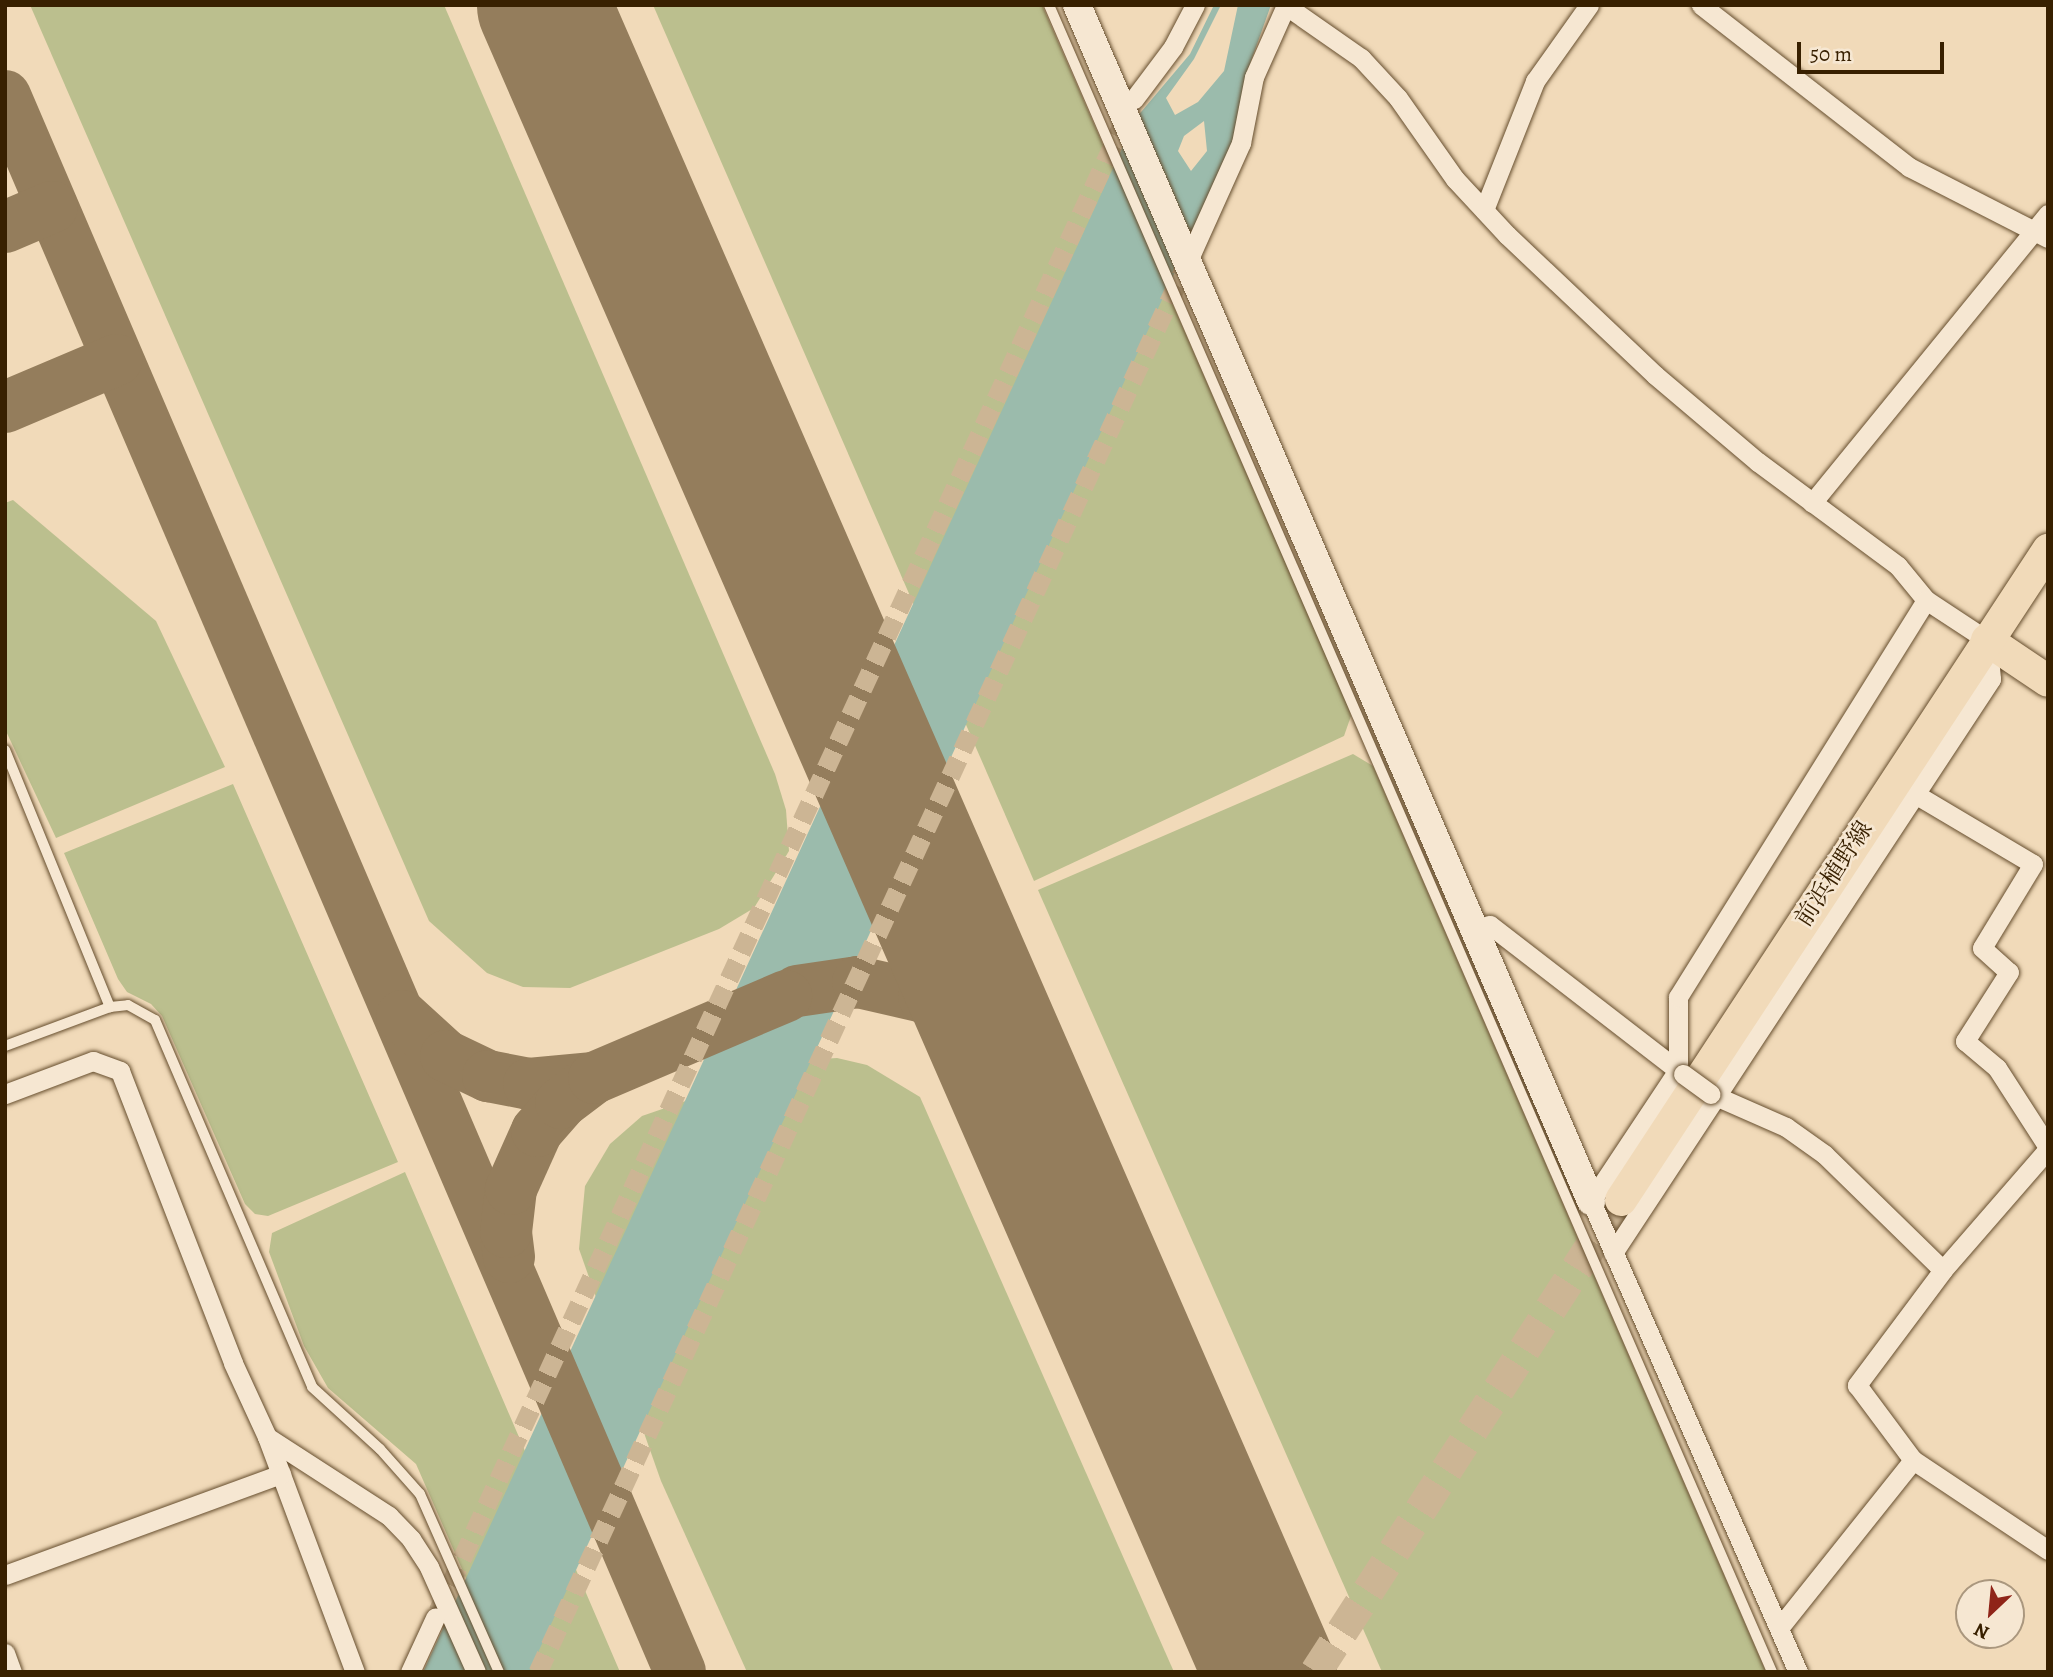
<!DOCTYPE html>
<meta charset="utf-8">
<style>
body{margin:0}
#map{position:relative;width:2053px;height:1677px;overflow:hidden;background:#f1dab9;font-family:Alegreya,"Noto Serif JP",serif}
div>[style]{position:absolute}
.green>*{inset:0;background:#bbbf8e}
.water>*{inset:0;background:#9bbbac}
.taxiway>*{height:52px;margin:-26px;padding:0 26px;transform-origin:26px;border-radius:26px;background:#947d5c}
.runway>*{height:133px;margin:-66.5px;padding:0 66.5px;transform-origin:66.5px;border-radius:66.5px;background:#947d5c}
.street-tunnel>*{height:19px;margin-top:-9.5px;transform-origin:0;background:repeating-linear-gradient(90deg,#ccb594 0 19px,transparent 0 29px)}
.primary-tunnel>*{height:32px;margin-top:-16px;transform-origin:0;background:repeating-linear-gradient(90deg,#ccb594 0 32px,transparent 0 48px)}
.roads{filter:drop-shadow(0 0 2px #664e2e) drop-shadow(0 0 2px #664e2e)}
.lane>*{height:10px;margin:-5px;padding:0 5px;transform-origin:5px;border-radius:5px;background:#f6e7d2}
.street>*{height:19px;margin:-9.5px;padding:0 9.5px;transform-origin:9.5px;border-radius:9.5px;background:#f6e7d2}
.secondary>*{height:28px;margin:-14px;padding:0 14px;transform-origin:14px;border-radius:14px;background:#f6e7d2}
.primary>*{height:32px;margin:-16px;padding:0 16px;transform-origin:16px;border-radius:16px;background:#f1dab9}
.bridges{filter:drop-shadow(0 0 2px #664e2e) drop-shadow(0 0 2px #664e2e)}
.street-bridge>*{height:19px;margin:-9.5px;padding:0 9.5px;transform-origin:9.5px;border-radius:9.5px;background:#f6e7d2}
span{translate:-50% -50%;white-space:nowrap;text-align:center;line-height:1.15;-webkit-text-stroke:5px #f6e7d2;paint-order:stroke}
.street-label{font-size:24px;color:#382000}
.frame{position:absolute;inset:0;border:7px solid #382000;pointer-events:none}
.north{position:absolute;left:1955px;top:1579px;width:70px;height:70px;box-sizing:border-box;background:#f6e7d2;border:2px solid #aa977e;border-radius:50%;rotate:206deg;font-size:19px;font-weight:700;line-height:28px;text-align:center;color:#382000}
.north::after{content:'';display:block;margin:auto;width:24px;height:32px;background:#8f2418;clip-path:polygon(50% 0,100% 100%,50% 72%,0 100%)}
.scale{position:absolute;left:1797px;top:42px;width:147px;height:32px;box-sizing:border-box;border:4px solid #382000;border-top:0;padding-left:9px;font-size:21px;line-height:24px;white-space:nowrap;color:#382000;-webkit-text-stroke:5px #f6e7d2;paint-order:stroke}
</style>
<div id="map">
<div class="green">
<div style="clip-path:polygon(30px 5px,444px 5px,775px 774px,786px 810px,789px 851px,754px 908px,719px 929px,570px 988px,523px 987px,487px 973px,429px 921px)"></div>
<div style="clip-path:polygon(653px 5px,1042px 5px,1348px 706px,1351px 716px,1344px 736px,1034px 881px)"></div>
<div style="clip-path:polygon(13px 500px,156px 621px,225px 767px,56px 838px,5px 729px,5px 503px)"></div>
<div style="clip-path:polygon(1353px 754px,1373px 766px,1766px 1672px,1382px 1672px,1038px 890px)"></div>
<div style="clip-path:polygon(233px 784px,398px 1162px,268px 1216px,255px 1214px,245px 1204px,162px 1016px,151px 1004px,127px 992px,118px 979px,64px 853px)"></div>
<div style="clip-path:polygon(837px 1058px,867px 1065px,920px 1097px,1174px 1672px,747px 1672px,661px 1481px,579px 1249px,585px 1186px,610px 1144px,642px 1116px,805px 1060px)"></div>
<div style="clip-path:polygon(405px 1172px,620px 1672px,507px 1672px,416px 1464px,328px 1388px,304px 1346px,269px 1252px,272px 1233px)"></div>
</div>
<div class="water">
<div style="clip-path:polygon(evenodd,1214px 5px,1221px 5px,1194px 59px,1166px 98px,1175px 115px,1198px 102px,1224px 71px,1238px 5px,1271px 5px,1246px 75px,1233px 146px,529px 1672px,423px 1672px,1136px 118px,1190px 54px,1214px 5px,1204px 121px,1207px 151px,1191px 171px,1178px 151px,1184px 136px,1204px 121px)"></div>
</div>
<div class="taxiway">
<div style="left:5px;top:96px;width:1714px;rotate:66.81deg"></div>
<div style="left:5px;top:227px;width:51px;rotate:-23.1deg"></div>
<div style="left:5px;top:407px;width:121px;rotate:-22.9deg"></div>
<div style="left:797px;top:991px;width:62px;rotate:-8.4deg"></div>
<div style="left:858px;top:982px;width:68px;rotate:12.8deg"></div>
<div style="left:924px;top:997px;width:66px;rotate:33.2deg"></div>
<div style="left:979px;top:1033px;width:68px;rotate:57deg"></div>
<div style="left:402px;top:1016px;width:59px;rotate:42.3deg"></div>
<div style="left:446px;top:1056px;width:47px;rotate:25.5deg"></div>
<div style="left:488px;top:1076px;width:42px;rotate:11deg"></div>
<div style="left:529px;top:1084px;width:65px;rotate:-5.3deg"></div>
<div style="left:509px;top:1257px;width:25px;rotate:-97deg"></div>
<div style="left:506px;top:1232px;width:43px;rotate:-83.4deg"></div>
<div style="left:511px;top:1189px;width:64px;rotate:-65.9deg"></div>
<div style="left:537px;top:1131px;width:37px;rotate:-49deg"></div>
<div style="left:561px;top:1103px;width:41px;rotate:-37.1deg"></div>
<div style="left:594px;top:1078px;width:209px;rotate:-23.1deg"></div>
</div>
<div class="runway">
<div style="left:543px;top:5px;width:1819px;rotate:66.44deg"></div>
</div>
<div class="street-tunnel">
<div style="left:438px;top:1611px;width:1650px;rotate:-65.28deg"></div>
<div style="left:538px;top:1672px;width:1559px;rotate:-65.28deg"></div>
</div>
<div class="primary-tunnel">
<div style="left:1316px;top:1672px;width:562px;rotate:-57.13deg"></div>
</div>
<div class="roads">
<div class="lane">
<div style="left:1049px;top:5px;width:1817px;rotate:66.55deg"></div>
<div style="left:5px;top:750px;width:278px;rotate:67.8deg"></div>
<div style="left:5px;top:1046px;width:112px;rotate:-20.4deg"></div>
<div style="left:110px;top:1007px;width:18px;rotate:-6deg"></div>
<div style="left:128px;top:1005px;width:31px;rotate:29deg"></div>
<div style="left:155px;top:1020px;width:399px;rotate:66.8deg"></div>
<div style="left:312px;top:1387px;width:92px;rotate:42.4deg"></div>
<div style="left:380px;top:1449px;width:60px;rotate:48.4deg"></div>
<div style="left:420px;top:1494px;width:195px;rotate:66.1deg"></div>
</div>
<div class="street">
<div style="left:1285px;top:5px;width:93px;rotate:34.9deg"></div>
<div style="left:1361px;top:58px;width:54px;rotate:47.2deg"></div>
<div style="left:1398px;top:98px;width:99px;rotate:54.9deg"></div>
<div style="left:1455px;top:179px;width:76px;rotate:47.1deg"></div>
<div style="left:1507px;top:235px;width:204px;rotate:43.4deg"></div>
<div style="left:1655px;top:375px;width:135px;rotate:40.2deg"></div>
<div style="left:1758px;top:462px;width:174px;rotate:36.6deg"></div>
<div style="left:1898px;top:566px;width:44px;rotate:50.5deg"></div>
<div style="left:1926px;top:600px;width:73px;rotate:33.3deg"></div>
<div style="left:1987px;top:640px;width:39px;rotate:84deg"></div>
<div style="left:1991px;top:679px;width:687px;rotate:123.37deg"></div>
<div style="left:1701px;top:5px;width:264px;rotate:37.9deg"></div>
<div style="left:1909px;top:167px;width:156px;rotate:27.1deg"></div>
<div style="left:1134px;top:99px;width:65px;rotate:-53.1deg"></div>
<div style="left:1173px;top:47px;width:47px;rotate:-62.4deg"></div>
<div style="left:1484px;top:210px;width:139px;rotate:-68.4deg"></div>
<div style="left:1535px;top:81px;width:93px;rotate:-54.6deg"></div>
<div style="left:1192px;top:252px;width:120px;rotate:-65.8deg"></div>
<div style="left:1241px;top:143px;width:67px;rotate:-78.9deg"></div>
<div style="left:1254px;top:77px;width:79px;rotate:-66deg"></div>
<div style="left:1812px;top:503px;width:373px;rotate:-50.8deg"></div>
<div style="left:1915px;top:794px;width:137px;rotate:30.7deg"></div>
<div style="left:2033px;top:864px;width:98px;rotate:121.3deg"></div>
<div style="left:1982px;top:948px;width:36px;rotate:42deg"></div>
<div style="left:2009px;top:972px;width:82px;rotate:122.5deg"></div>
<div style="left:1965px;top:1041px;width:42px;rotate:40.2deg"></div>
<div style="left:1997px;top:1068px;width:94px;rotate:57.2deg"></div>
<div style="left:1476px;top:928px;width:14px;rotate:-12deg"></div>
<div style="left:1490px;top:925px;width:244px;rotate:37.7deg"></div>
<div style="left:5px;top:1094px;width:94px;rotate:-20.6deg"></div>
<div style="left:93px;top:1061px;width:29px;rotate:20deg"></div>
<div style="left:120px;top:1071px;width:313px;rotate:68.8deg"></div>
<div style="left:233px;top:1363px;width:81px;rotate:65.3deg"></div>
<div style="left:267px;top:1437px;width:145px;rotate:32.9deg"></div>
<div style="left:389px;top:1516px;width:32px;rotate:46deg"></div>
<div style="left:411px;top:1539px;width:33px;rotate:57deg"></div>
<div style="left:429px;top:1567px;width:115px;rotate:65.9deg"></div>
<div style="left:1711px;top:1094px;width:82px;rotate:23.7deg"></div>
<div style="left:1786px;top:1127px;width:47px;rotate:35.4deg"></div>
<div style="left:1824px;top:1154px;width:166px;rotate:44.3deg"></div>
<div style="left:2048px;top:1149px;width:160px;rotate:131deg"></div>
<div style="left:1943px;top:1270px;width:144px;rotate:126.8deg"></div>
<div style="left:1857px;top:1385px;width:94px;rotate:53.3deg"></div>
<div style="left:1913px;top:1460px;width:162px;rotate:33.7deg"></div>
<div style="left:267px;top:1437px;width:251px;rotate:69.5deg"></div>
<div style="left:5px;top:1575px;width:294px;rotate:-20.1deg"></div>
<div style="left:1779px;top:1628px;width:215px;rotate:-51.4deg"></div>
<div style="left:5px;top:1653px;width:20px;rotate:70deg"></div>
<div style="left:410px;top:1672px;width:60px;rotate:-65.2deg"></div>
<div style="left:1798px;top:1672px;width:514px;rotate:-113.73deg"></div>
<div style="left:1591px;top:1201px;width:157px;rotate:-56.4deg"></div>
<div style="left:1678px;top:1070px;width:73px;rotate:-90deg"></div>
<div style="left:1678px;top:997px;width:468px;rotate:-58deg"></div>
</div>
<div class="secondary">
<div style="left:1077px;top:5px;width:1302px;rotate:66.74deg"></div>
</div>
<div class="primary">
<div style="left:1987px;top:640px;width:73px;rotate:33.9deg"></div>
<div style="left:1621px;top:1200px;width:778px;rotate:-56.7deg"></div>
</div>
</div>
<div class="bridges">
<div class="street-bridge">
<div style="left:1683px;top:1074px;width:34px;rotate:36deg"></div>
</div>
</div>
<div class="street-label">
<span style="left:1834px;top:874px;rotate:-57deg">前浜植野線</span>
</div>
<div class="frame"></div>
<div class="north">N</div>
<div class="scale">50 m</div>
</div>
